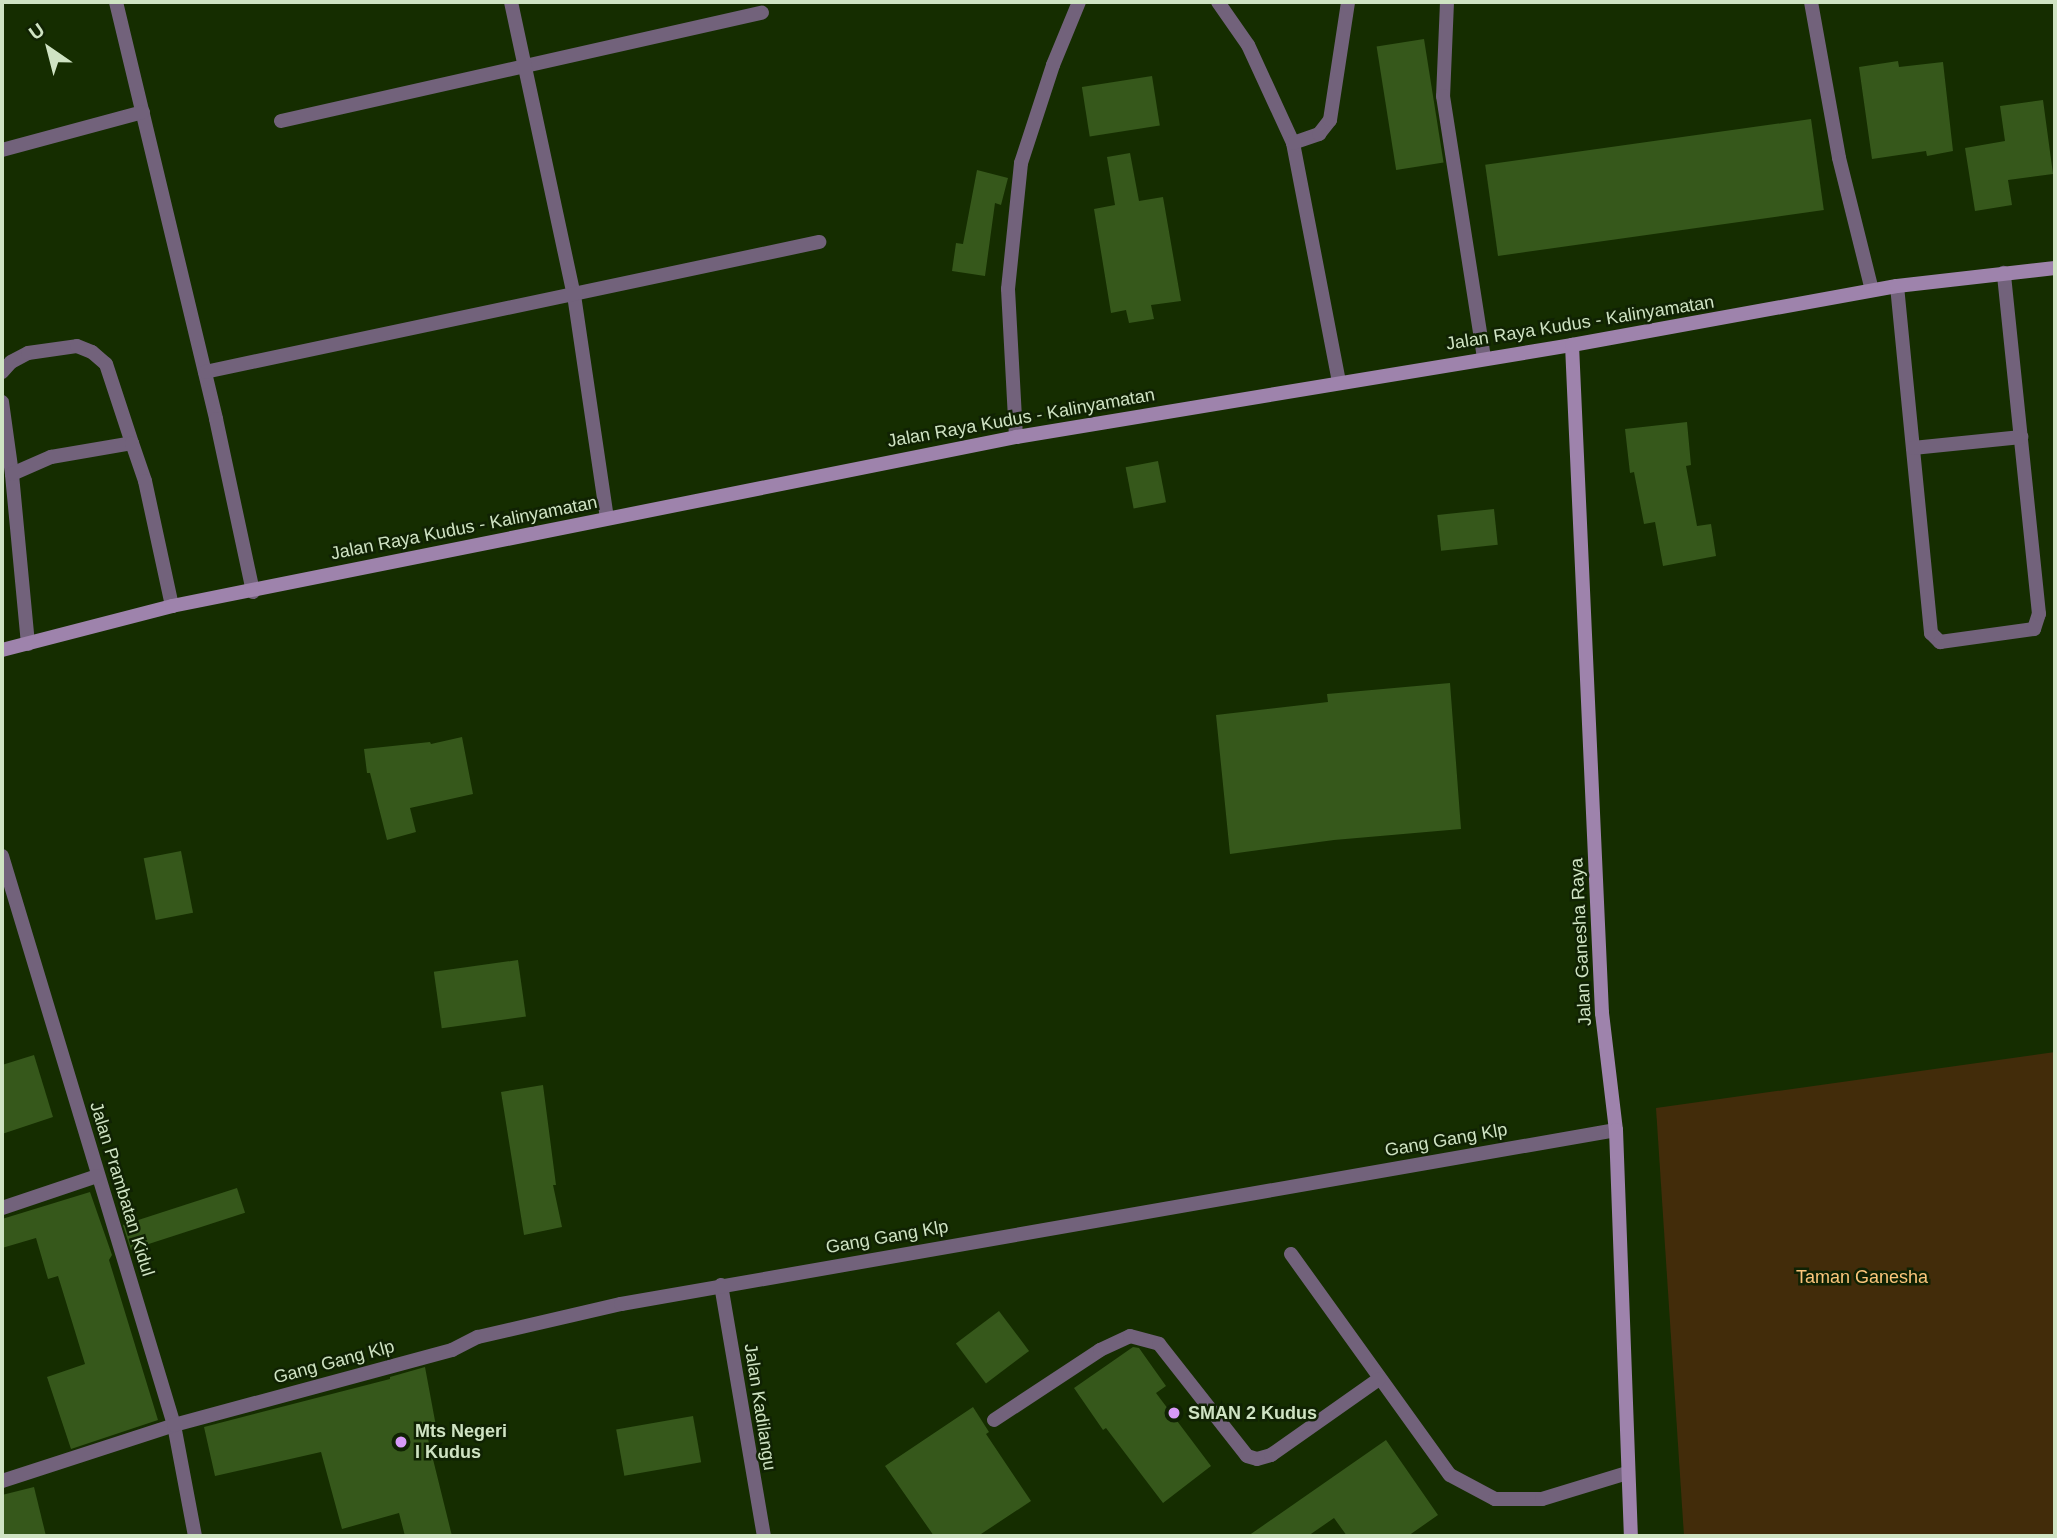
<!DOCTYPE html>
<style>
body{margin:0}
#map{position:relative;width:2057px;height:1538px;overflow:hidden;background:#152d00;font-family:Arial,sans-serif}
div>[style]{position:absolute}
.green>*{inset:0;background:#422c0a}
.building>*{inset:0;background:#36581b;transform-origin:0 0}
.lane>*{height:14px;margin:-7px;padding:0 7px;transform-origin:7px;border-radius:7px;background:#72627b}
.street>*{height:14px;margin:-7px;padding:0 7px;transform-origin:7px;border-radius:7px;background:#72627b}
.secondary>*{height:14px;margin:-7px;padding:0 7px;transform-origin:7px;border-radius:7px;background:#9e83ac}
.dots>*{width:19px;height:19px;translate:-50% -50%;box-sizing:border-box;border:4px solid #102203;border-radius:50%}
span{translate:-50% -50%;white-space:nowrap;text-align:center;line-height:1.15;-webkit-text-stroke:5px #102203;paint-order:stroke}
.street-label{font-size:18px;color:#cfe3c3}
.park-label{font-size:18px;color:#fbc57b}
.poi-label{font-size:18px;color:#cfe3c3;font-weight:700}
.left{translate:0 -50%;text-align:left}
.frame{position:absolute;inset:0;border:4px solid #cfe3c3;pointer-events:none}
.north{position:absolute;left:14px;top:14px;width:70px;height:70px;-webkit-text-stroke:5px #102203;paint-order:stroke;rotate:325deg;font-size:19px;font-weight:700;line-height:28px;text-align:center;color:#cfe3c3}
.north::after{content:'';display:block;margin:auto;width:24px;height:32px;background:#cfe3c3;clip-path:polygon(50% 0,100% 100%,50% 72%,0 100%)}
</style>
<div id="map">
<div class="green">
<div style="clip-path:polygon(2055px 1052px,2055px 1536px,1684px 1536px,1656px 1108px)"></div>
</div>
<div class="building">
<div style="left:1424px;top:39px;width:125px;height:48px;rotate:81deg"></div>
<div style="clip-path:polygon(1898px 61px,1899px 67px,1943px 62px,1953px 151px,1927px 156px,1926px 151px,1872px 159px,1859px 67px)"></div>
<div style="left:1152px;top:76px;width:50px;height:71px;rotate:81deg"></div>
<div style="clip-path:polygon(2043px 100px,2053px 174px,2008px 180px,2012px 205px,1975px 211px,1965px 148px,2005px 141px,2000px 106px)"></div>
<div style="left:1811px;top:119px;width:92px;height:329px;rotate:82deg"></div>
<div style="clip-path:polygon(1130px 153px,1139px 201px,1163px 197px,1181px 301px,1151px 305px,1154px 319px,1129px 323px,1126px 310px,1111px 313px,1094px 209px,1115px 205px,1107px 157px)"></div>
<div style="clip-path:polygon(977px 170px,1008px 178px,1001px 205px,995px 203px,985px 276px,952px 271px,956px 243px,963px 244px)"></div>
<div style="clip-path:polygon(1687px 422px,1691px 465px,1686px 466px,1697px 526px,1711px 524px,1716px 556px,1663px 566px,1655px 522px,1644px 524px,1634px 472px,1630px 473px,1625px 429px)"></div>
<div style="left:1158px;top:461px;width:42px;height:33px;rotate:79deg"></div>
<div style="left:1494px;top:509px;width:36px;height:57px;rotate:84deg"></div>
<div style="clip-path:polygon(1450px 683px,1461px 829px,1334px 840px,1230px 854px,1216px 715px,1328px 702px,1327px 694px)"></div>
<div style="clip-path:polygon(462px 737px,473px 794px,410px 808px,416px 832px,387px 840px,370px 773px,367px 773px,364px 749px,430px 742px,431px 744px)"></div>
<div style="left:181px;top:851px;width:63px;height:38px;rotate:79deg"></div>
<div style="left:518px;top:960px;width:57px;height:85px;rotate:82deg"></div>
<div style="clip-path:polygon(34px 1055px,53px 1117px,2px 1134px,2px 1065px)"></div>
<div style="clip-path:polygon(543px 1085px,556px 1185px,553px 1185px,562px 1227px,524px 1235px,501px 1092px)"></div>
<div style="left:237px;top:1188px;width:26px;height:120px;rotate:72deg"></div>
<div style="clip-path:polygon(90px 1192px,112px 1255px,109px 1260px,158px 1420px,71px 1449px,47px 1377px,85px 1364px,58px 1276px,48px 1279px,36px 1238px,2px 1248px,2px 1219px)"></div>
<div style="left:999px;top:1311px;width:50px;height:54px;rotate:53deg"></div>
<div style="clip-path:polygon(1133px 1347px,1139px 1348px,1166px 1386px,1156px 1393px,1211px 1466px,1163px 1503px,1106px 1428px,1103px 1430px,1074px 1388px)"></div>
<div style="clip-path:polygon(425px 1367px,438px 1437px,428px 1439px,452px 1536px,405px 1536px,399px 1513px,342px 1529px,321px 1452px,215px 1476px,204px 1427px,390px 1379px,390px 1377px)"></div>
<div style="clip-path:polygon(973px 1407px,989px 1432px,986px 1434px,1031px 1501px,978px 1536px,934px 1536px,885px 1466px)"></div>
<div style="left:693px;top:1416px;width:47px;height:78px;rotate:80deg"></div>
<div style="clip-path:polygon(1386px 1440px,1438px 1515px,1408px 1536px,1347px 1536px,1334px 1518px,1308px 1536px,1248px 1536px)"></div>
<div style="clip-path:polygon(34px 1487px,46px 1536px,2px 1536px,2px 1495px)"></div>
</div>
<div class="lane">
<div style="left:1447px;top:2px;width:94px;rotate:92.4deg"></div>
<div style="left:1443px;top:96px;width:265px;rotate:81.1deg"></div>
<div style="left:1811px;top:2px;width:158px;rotate:79.8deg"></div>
<div style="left:1839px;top:158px;width:136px;rotate:76deg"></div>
<div style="left:281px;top:121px;width:493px;rotate:-12.7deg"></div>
<div style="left:1897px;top:286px;width:349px;rotate:84.4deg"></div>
<div style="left:1931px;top:633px;width:13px;rotate:45deg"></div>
<div style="left:1940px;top:642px;width:95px;rotate:-7.9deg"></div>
<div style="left:2034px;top:629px;width:16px;rotate:-72deg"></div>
<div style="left:2039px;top:614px;width:343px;rotate:-95.9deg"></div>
<div style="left:2px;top:372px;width:13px;rotate:-48deg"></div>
<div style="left:11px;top:362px;width:19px;rotate:-28deg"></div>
<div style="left:28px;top:353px;width:49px;rotate:-8.1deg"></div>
<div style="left:77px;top:346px;width:16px;rotate:22deg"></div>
<div style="left:92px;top:352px;width:18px;rotate:41deg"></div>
<div style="left:106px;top:364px;width:83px;rotate:71.8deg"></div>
<div style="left:2px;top:402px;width:73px;rotate:82.1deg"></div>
<div style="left:1913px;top:448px;width:109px;rotate:-5.8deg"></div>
<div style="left:28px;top:644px;width:171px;rotate:-95.4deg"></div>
<div style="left:12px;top:474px;width:43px;rotate:-23.6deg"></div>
<div style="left:51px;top:457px;width:82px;rotate:-9.8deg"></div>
<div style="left:132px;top:443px;width:40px;rotate:71.1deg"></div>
<div style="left:145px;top:481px;width:128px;rotate:77.8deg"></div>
<div style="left:1291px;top:1254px;width:272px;rotate:54.3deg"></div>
<div style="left:1450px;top:1475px;width:51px;rotate:28.1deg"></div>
<div style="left:1495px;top:1499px;width:47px"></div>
<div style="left:1542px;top:1499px;width:89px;rotate:-17deg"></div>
<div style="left:994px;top:1420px;width:127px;rotate:-33.4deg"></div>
<div style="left:1100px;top:1350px;width:33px;rotate:-25deg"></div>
<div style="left:1130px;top:1336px;width:30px;rotate:15deg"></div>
<div style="left:1159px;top:1344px;width:142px;rotate:51.8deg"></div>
<div style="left:1247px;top:1456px;width:10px;rotate:17deg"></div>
<div style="left:1257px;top:1459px;width:15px;rotate:-16deg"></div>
<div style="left:1271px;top:1455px;width:132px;rotate:-35.1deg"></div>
</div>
<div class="street">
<div style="left:116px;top:2px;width:429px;rotate:76.5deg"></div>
<div style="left:216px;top:419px;width:177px;rotate:77.9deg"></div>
<div style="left:511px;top:2px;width:300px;rotate:77.9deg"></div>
<div style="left:574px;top:295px;width:225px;rotate:81.6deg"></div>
<div style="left:1218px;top:2px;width:52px;rotate:55.1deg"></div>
<div style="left:1248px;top:45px;width:108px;rotate:65.3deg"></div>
<div style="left:1293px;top:143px;width:243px;rotate:79.1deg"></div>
<div style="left:1293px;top:143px;width:28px;rotate:-19deg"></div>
<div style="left:1319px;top:134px;width:18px;rotate:-52deg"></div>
<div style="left:1330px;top:120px;width:119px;rotate:-81.3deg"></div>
<div style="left:2px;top:150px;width:146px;rotate:-15.1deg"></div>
<div style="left:205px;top:372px;width:628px;rotate:-11.95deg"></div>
<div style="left:1016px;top:437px;width:148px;rotate:-93.1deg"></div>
<div style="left:1008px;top:289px;width:127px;rotate:-84.1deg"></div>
<div style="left:1021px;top:163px;width:103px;rotate:-71.9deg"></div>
<div style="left:1053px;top:65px;width:68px;rotate:-67.6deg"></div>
<div style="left:2px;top:856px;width:594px;rotate:73.18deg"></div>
<div style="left:174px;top:1425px;width:113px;rotate:79.3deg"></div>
<div style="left:2px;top:1208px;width:100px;rotate:-18.6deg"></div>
<div style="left:721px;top:1285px;width:255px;rotate:80.3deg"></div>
<div style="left:2px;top:1481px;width:181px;rotate:-18deg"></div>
<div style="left:174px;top:1425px;width:288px;rotate:-15.1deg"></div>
<div style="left:452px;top:1350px;width:29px;rotate:-27deg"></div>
<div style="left:478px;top:1337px;width:147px;rotate:-13deg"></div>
<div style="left:621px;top:1304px;width:1010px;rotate:-9.92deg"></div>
</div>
<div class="secondary">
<div style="left:1572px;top:345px;width:669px;rotate:87.43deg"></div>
<div style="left:1602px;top:1013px;width:118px;rotate:83.2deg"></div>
<div style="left:1616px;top:1130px;width:406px;rotate:87.9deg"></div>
<div style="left:2px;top:650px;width:176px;rotate:-14.5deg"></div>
<div style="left:172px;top:606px;width:861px;rotate:-11.32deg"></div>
<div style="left:1016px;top:437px;width:564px;rotate:-9.4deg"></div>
<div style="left:1572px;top:345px;width:330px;rotate:-10.3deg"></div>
<div style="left:1897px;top:286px;width:159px;rotate:-6.5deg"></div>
</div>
<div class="dots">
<div style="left:1174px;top:1413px;background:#d89af8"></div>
<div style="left:401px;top:1442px;background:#d89af8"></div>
</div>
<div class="street-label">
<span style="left:1580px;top:323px;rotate:-9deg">Jalan Raya Kudus - Kalinyamatan</span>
<span style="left:1021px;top:418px;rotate:-10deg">Jalan Raya Kudus - Kalinyamatan</span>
<span style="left:464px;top:528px;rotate:-11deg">Jalan Raya Kudus - Kalinyamatan</span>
<span style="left:1581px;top:942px;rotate:-93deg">Jalan Ganesha Raya</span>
<span style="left:1446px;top:1140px;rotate:-10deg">Gang Gang Klp</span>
<span style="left:122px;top:1189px;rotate:73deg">Jalan Prambatan Kidul</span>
<span style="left:887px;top:1237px;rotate:-10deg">Gang Gang Klp</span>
<span style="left:334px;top:1362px;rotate:-15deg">Gang Gang Klp</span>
<span style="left:760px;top:1407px;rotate:81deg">Jalan Kadilangu</span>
</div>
<div class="park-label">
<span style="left:1862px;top:1277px">Taman Ganesha</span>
</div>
<div class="poi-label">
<span class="left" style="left:1188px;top:1413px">SMAN 2 Kudus</span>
<span class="left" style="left:415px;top:1442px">Mts Negeri<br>I Kudus</span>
</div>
<div class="frame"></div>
<div class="north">U</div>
</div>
